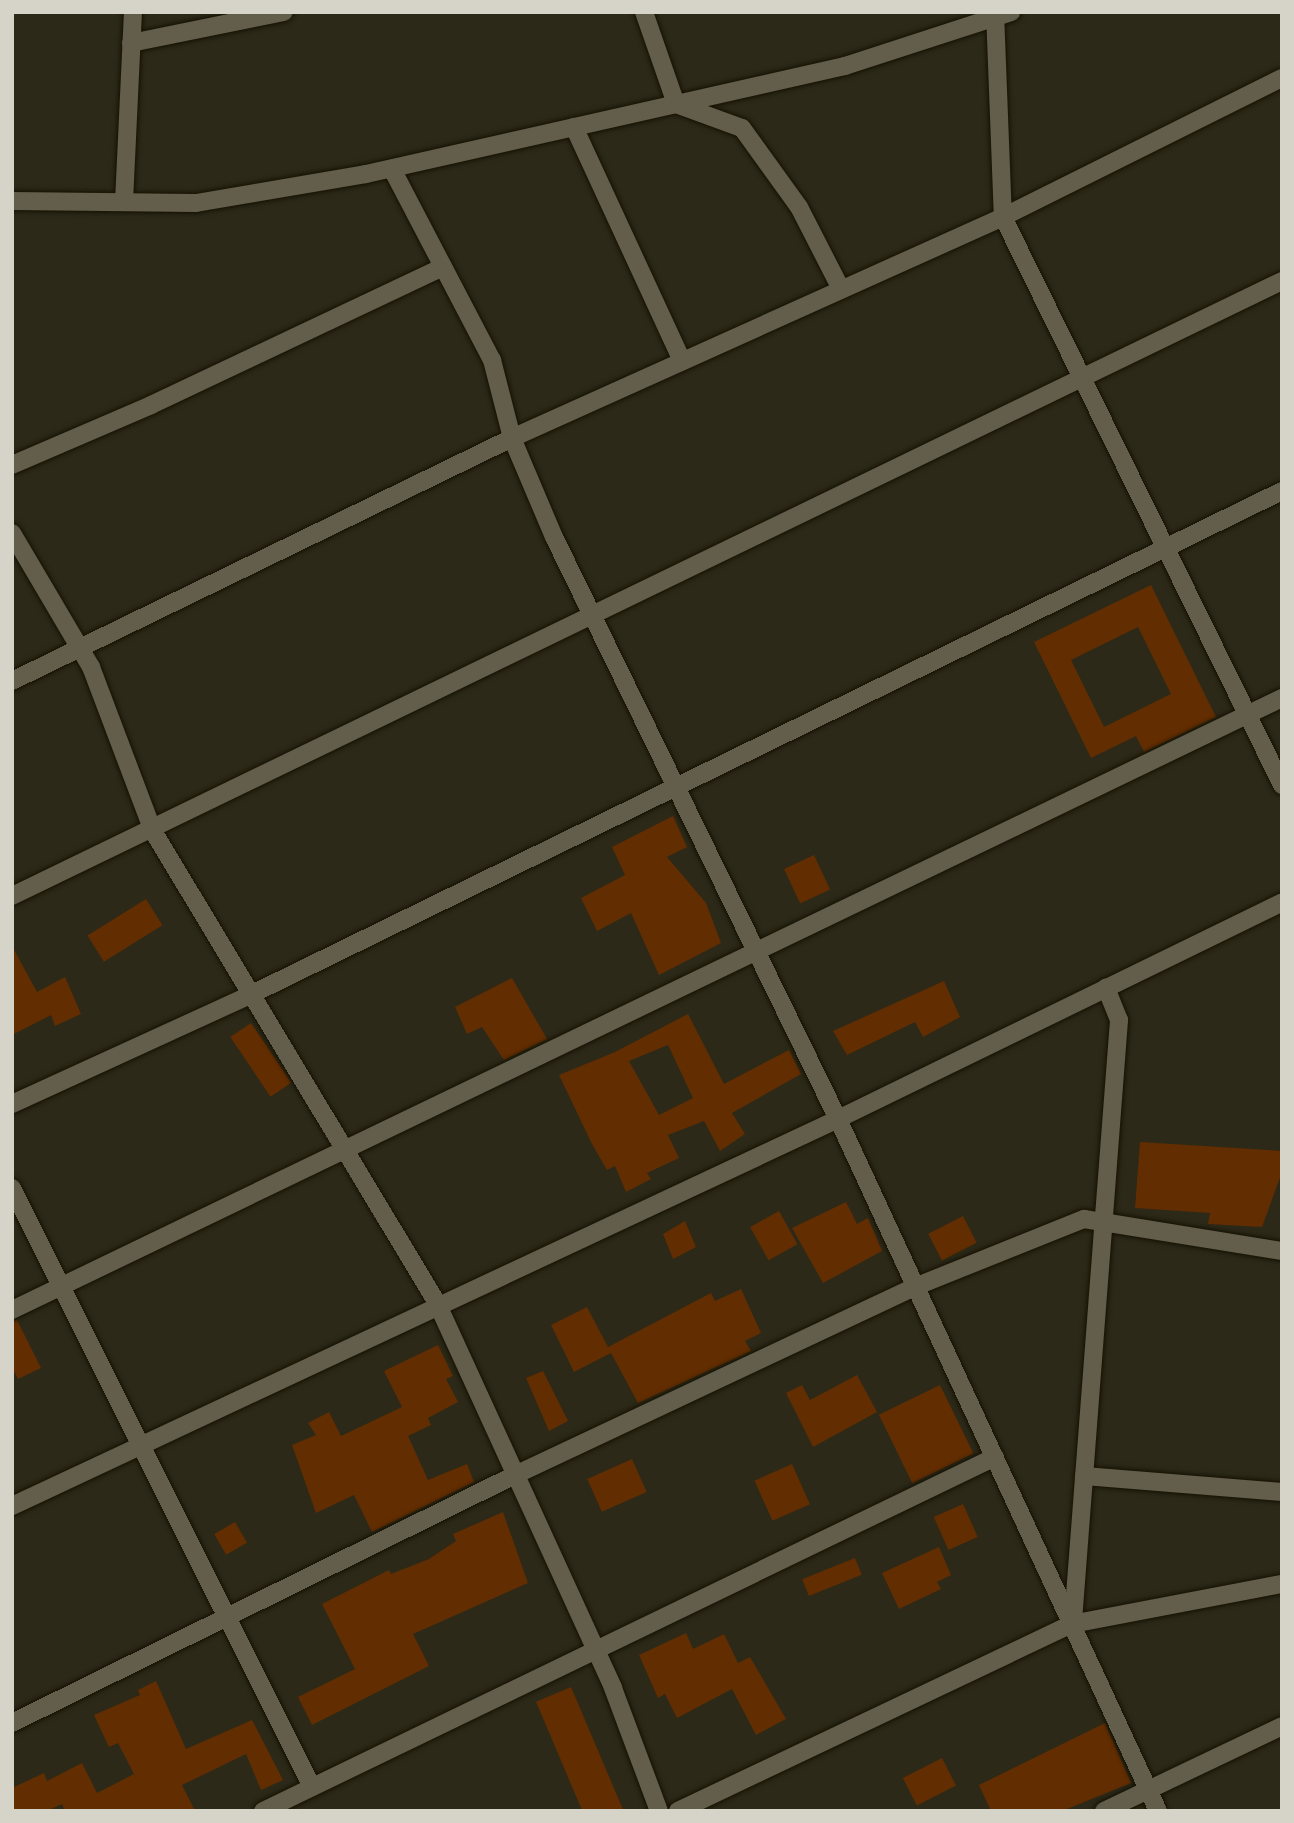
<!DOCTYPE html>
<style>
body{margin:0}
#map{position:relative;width:1294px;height:1823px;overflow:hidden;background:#2c2918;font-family:"Open Sans",sans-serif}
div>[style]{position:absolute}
.building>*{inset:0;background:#622d00;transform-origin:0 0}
.roads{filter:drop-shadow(0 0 2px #151103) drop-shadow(0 0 2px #151103)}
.minor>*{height:18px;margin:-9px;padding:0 9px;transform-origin:9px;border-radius:9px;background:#625e4b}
span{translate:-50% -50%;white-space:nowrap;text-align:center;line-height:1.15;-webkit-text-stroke:7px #2c2918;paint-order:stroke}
.frame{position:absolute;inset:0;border:14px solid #d6d4c9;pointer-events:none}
</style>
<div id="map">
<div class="building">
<div style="clip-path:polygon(evenodd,1151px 585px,1216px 717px,1144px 752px,1136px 736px,1091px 758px,1034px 642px,1151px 585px,1138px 627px,1171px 694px,1104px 727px,1071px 660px,1138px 627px)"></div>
<div style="clip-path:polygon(673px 816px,687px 847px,667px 857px,706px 903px,721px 943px,659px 975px,631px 913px,597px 931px,581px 898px,625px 875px,612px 847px)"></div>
<div style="left:814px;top:855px;width:38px;height:33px;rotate:65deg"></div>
<div style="left:146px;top:899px;width:31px;height:69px;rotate:58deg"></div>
<div style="clip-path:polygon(12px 946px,37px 992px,65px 977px,81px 1014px,55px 1026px,51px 1015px,12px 1035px)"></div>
<div style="clip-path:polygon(512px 978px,547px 1039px,504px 1060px,482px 1027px,467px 1034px,455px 1007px)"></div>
<div style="clip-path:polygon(944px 981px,960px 1017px,923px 1037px,915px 1022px,847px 1055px,833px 1031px)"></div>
<div style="clip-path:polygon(evenodd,688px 1014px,724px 1084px,789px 1050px,801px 1074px,732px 1113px,745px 1134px,720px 1151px,704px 1121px,668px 1135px,679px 1158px,647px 1173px,651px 1179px,626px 1192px,615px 1166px,607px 1170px,592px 1144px,559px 1075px,615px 1052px,688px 1014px,668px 1045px,693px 1098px,659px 1115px,629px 1061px,668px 1045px)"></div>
<div style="left:251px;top:1023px;width:72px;height:25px;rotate:56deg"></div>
<div style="clip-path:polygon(1140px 1142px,1282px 1151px,1282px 1172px,1262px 1227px,1208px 1224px,1210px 1213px,1135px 1208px)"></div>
<div style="clip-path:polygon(846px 1202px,857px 1224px,868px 1218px,882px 1251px,823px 1283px,792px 1228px)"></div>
<div style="left:779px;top:1211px;width:38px;height:33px;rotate:61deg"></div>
<div style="left:963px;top:1216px;width:30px;height:39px;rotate:63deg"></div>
<div style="clip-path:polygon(685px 1221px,696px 1247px,673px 1259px,663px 1234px)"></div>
<div style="clip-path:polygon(741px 1289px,761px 1333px,745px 1341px,751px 1351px,638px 1403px,611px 1353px,574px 1372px,551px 1325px,587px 1307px,608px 1347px,711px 1293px,715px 1301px)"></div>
<div style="clip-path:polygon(17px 1320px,41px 1368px,18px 1379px,12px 1368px,12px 1321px)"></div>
<div style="clip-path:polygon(438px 1345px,453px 1376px,446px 1379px,458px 1402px,428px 1418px,431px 1425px,408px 1436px,428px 1480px,467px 1464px,474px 1482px,372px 1532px,354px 1495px,316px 1513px,292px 1445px,316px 1435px,308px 1423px,329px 1412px,341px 1436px,402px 1407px,384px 1371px)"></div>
<div style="clip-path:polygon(543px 1371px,568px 1421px,549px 1431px,526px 1378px)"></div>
<div style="clip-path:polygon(857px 1375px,877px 1412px,813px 1447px,786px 1393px,802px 1385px,810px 1400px)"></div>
<div style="left:940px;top:1385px;width:76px;height:68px;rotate:64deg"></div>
<div style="left:632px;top:1459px;width:36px;height:49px;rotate:66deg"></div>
<div style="left:792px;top:1464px;width:44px;height:41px;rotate:66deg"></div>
<div style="left:963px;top:1504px;width:36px;height:32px;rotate:66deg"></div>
<div style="clip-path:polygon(503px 1512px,528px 1583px,413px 1634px,429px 1666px,312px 1725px,298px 1697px,355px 1669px,322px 1604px,389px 1570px,391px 1574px,429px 1559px,456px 1541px,453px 1534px)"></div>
<div style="left:235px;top:1522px;width:24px;height:24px;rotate:60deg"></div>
<div style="clip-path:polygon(939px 1547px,951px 1575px,937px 1582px,941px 1589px,899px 1609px,882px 1573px)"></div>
<div style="left:855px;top:1558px;width:18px;height:57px;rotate:68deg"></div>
<div style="clip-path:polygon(686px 1633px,693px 1649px,724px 1634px,738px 1663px,750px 1657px,786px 1719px,756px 1735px,732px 1689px,677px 1718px,665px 1694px,658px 1698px,639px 1655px)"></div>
<div style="clip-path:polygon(156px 1681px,186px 1749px,252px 1720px,283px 1780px,261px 1790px,246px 1754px,182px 1785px,195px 1811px,60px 1811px,64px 1809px,62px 1804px,47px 1811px,12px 1811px,12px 1788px,44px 1773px,47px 1781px,82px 1763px,97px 1793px,134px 1774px,118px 1743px,109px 1747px,94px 1715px,140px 1695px,138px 1690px)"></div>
<div style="left:571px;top:1687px;width:134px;height:38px;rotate:67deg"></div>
<div style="clip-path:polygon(1105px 1723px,1131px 1783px,1062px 1811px,991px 1811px,979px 1785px)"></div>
<div style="left:942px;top:1758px;width:31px;height:44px;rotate:63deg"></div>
</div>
<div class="roads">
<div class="minor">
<div style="left:644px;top:12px;width:97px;rotate:70.8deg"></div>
<div style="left:676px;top:104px;width:70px;rotate:20deg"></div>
<div style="left:742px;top:128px;width:97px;rotate:54.2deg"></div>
<div style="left:799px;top:207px;width:92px;rotate:62.9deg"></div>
<div style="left:995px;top:12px;width:205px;rotate:87.8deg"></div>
<div style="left:1003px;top:217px;width:633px;rotate:63.84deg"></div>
<div style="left:131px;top:43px;width:156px;rotate:-11.5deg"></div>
<div style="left:574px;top:127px;width:258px;rotate:65.2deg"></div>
<div style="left:392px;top:169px;width:216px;rotate:62.4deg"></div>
<div style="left:492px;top:360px;width:81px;rotate:75.6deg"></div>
<div style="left:512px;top:438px;width:108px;rotate:67deg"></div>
<div style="left:554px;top:537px;width:648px;rotate:63.99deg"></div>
<div style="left:838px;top:1119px;width:762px;rotate:65.18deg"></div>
<div style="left:12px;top:201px;width:184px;rotate:0.6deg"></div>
<div style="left:196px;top:203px;width:172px;rotate:-9.7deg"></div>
<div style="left:366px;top:174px;width:491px;rotate:-12.7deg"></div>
<div style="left:845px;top:66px;width:175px;rotate:-18deg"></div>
<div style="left:124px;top:202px;width:190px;rotate:-87.3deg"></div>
<div style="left:12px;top:465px;width:151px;rotate:-23.3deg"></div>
<div style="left:151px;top:405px;width:323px;rotate:-25.3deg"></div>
<div style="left:12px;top:533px;width:156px;rotate:59.5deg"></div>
<div style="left:91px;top:667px;width:175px;rotate:69.3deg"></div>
<div style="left:153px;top:831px;width:551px;rotate:58.96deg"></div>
<div style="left:437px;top:1303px;width:423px;rotate:65.4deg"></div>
<div style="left:613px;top:1688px;width:131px;rotate:69.5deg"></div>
<div style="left:12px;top:681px;width:556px;rotate:-25.92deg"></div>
<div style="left:512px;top:438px;width:538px;rotate:-24.23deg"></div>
<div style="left:1003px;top:217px;width:312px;rotate:-26.5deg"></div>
<div style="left:12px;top:896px;width:1411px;rotate:-25.84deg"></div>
<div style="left:12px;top:1104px;width:264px;rotate:-24.6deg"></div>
<div style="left:252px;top:994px;width:1146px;rotate:-26.03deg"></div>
<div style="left:12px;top:1188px;width:670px;rotate:63.4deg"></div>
<div style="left:12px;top:1310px;width:1410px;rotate:-25.73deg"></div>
<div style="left:1084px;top:1476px;width:199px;rotate:4.6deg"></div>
<div style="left:12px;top:1506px;width:912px;rotate:-25.1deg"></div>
<div style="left:838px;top:1119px;width:494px;rotate:-26deg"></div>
<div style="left:1073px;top:1621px;width:603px;rotate:-85.62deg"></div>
<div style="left:1119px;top:1020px;width:35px;rotate:-112deg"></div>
<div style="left:12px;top:1723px;width:561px;rotate:-26.25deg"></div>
<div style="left:515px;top:1475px;width:444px;rotate:-25.2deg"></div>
<div style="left:917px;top:1286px;width:180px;rotate:-21.9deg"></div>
<div style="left:1084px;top:1219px;width:201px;rotate:9.2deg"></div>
<div style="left:263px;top:1811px;width:813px;rotate:-25.81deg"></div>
<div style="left:678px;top:1811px;width:436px;rotate:-25.4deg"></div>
<div style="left:1072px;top:1624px;width:214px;rotate:-10.8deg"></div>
<div style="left:1104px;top:1811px;width:197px;rotate:-25.5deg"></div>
</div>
</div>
<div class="frame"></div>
</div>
